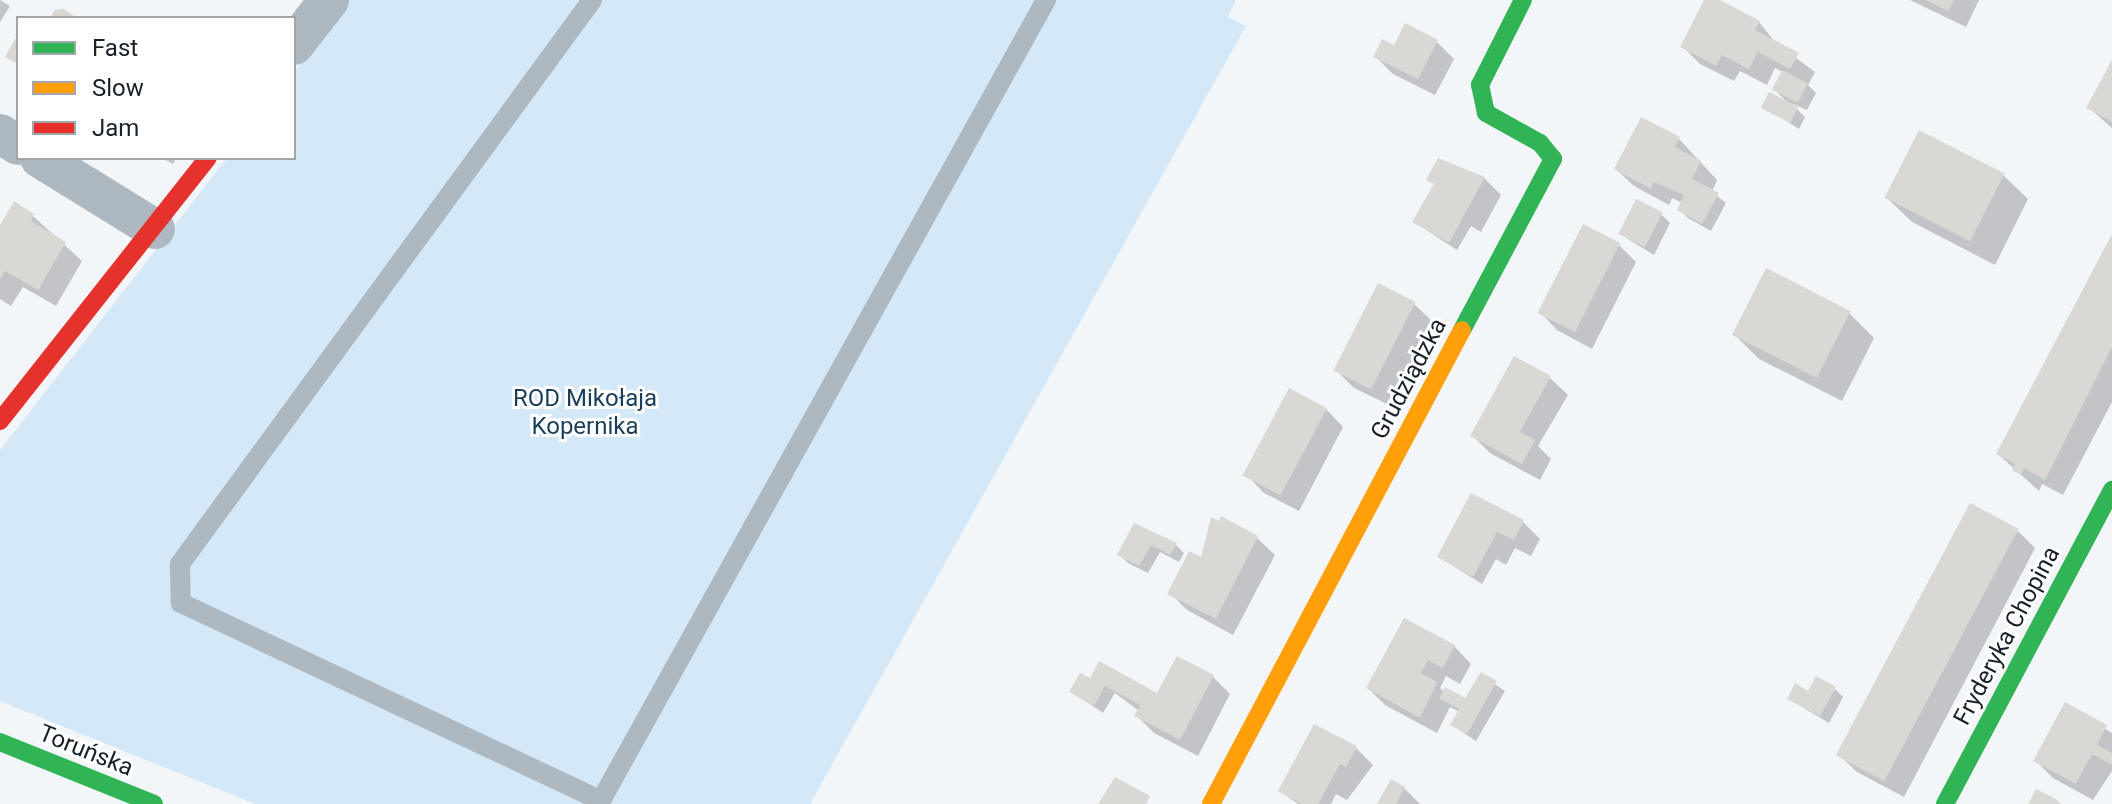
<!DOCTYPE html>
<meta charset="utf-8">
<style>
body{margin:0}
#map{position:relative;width:2112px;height:804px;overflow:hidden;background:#f3f6f9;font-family:Roboto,sans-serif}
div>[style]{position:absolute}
.green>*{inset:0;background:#d5e8f8}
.shadow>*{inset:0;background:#0003}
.building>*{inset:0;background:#d9d8d4;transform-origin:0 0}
.lane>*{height:20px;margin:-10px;padding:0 10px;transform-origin:10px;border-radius:10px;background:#aeb8c0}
.street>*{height:40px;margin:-20px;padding:0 20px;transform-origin:20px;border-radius:20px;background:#aeb8c0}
.fast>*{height:18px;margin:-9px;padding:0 9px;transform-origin:9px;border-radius:9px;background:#30b455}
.slow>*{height:18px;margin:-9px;padding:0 9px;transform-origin:9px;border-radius:9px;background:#ff9f0a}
.jam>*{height:18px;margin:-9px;padding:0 9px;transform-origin:9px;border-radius:9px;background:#e5322d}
span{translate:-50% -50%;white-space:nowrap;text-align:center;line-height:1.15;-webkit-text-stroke:6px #fff;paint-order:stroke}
.street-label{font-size:24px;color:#18212a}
.park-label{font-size:24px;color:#1a3e5a}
.legend{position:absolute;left:16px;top:16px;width:280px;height:144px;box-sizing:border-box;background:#fff;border:2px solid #a3a6aa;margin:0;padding:10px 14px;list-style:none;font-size:24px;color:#18212a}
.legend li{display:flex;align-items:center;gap:16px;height:40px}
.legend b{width:40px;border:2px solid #a3a6aa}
</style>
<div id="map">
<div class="green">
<div style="clip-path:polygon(350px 0,1236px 0,1228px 17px,1246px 26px,810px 804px,255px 804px,0 701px,0 450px,227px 158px,294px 158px,294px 72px)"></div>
</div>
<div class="shadow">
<div style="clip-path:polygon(0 0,10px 6px,0 22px)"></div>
<div style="clip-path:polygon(1706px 0,1759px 22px,1775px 42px,1815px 72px,1808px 85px,1816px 93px,1807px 110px,1791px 103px,1805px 117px,1799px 129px,1764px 107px,1788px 103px,1774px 89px,1783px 72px,1775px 68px,1767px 85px,1740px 71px,1734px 81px,1700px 64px,1682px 46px)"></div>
<div style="clip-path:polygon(1910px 0,1979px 0,1966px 27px)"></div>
<div style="clip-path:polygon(1436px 41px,1454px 59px,1435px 95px,1393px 74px,1376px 57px,1395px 47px)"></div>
<div style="clip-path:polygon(2112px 64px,2112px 128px,2088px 107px)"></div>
<div style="clip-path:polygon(1679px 139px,1717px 180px,1712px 192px,1726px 203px,1711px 231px,1688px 218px,1679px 209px,1683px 203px,1672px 198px,1669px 205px,1634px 186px,1616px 169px)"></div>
<div style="clip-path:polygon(162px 158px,176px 158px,173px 164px)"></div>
<div style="clip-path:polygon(2003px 175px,2028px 199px,1995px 265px,1912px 222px,1887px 198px)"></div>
<div style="clip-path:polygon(1484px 178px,1501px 195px,1481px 232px,1471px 226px,1457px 250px,1414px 222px,1435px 185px,1429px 179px)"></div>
<div style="clip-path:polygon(1662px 215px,1670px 223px,1654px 255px,1620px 234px)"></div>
<div style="clip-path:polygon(33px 216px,82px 261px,56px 306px,23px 287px,11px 306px,0 299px,0 228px)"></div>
<div style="clip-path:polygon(1584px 227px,1619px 245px,1636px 262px,1592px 349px,1557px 330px,1540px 312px)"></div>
<div style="clip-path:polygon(2112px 238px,2112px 402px,2063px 495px,2042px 484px,2039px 491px,1998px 454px)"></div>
<div style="clip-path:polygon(1414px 304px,1432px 321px,1389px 405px,1354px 388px,1336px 370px)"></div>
<div style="clip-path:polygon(1849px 313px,1874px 338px,1842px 401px,1759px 359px,1734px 334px)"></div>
<div style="clip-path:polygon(1515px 359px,1550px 378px,1568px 395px,1538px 446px,1551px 459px,1540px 480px,1490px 453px,1472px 435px)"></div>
<div style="clip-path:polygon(1326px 409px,1343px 427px,1299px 511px,1264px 493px,1247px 475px)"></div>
<div style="clip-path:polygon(1471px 496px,1523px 522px,1540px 539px,1531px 556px,1515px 548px,1506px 565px,1496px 559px,1482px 584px,1439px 557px)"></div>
<div style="clip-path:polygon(1222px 519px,1257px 538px,1275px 555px,1233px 635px,1187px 610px,1170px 593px,1202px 559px)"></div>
<div style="clip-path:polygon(1135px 526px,1176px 545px,1184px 553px,1179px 562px,1160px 552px,1148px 573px,1128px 563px,1120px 555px)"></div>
<div style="clip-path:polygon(2018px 531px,2035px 548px,1904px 797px,1857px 772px,1839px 755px)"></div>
<div style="clip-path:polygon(1454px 646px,1471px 664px,1460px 684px,1446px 676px,1440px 688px,1445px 692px,1466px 701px,1481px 675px,1505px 691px,1476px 741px,1452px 725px,1460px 712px,1450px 707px,1437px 733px,1385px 705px,1368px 688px)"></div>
<div style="clip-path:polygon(1213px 677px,1230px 694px,1198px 756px,1154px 733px,1137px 716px,1139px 711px,1115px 693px,1103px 713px,1072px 692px,1091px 681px,1158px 696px)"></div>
<div style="clip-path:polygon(1835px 689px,1843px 697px,1829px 723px,1789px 699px)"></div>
<div style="clip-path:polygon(2066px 705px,2112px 733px,2112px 771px,2093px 800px,2053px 778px,2036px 761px)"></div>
<div style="clip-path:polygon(1356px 748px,1373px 765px,1347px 800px,1336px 794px,1331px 804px,1298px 804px,1280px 791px)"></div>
<div style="clip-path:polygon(1404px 788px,1420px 804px,1379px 804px)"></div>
</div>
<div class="building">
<div style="clip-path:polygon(1704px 0,1720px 0,1760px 21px,1755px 30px,1799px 53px,1790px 69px,1758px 52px,1749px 69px,1722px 55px,1716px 66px,1680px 47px)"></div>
<div style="clip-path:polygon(1925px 0,1954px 0,1948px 11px)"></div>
<div style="clip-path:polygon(63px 9px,78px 18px,50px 18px,55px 10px)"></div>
<div style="clip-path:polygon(1405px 23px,1438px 40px,1418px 79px,1373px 57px,1382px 39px,1394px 45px)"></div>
<div style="clip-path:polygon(18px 34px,18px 64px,5px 57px)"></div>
<div style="clip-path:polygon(2112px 60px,2112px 122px,2086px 108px)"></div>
<div style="left:1782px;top:70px;width:29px;height:22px;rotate:27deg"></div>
<div style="left:1769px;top:92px;width:33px;height:18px;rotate:27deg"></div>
<div style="clip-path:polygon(1641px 117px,1680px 137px,1675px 147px,1701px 161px,1692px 179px,1719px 193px,1702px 224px,1677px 210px,1684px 195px,1654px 182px,1651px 189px,1614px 169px)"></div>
<div style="left:1919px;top:130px;width:96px;height:76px;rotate:27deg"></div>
<div style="clip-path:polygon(1438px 158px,1485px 177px,1449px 243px,1412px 222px,1434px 184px,1426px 180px)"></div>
<div style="left:1636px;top:199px;width:30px;height:39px;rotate:27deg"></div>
<div style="clip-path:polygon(14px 201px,34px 214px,31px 221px,66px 242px,38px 290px,5px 271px,0 279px,0 225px)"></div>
<div style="left:1583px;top:224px;width:42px;height:100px;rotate:27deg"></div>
<div style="clip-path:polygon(2112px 234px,2112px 347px,2045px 480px,2024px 468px,2021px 475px,2012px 470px,2015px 464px,1996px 454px)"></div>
<div style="left:1766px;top:268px;width:95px;height:75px;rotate:27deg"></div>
<div style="left:1378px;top:283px;width:42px;height:98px;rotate:27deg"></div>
<div style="clip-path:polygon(1514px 356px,1551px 376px,1520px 432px,1535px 440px,1522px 464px,1470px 436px)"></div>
<div style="left:1289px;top:388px;width:43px;height:99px;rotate:28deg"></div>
<div style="clip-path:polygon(1471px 493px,1524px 520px,1514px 540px,1497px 532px,1473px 577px,1437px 557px)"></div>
<div style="left:1970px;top:503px;width:55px;height:286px;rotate:28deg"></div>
<div style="clip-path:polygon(1221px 516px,1258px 536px,1216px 619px,1167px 594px,1189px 551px,1201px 557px,1211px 517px,1219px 521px)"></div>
<div style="clip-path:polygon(1134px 523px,1177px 543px,1170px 555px,1151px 545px,1139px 566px,1117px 555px)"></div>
<div style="clip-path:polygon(1404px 618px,1455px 645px,1443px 668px,1428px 660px,1421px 673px,1437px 682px,1420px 718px,1366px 688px)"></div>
<div style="clip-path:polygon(1177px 656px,1214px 675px,1180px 740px,1134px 716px,1140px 705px,1105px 686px,1094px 706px,1069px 692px,1080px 673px,1090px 678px,1099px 661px,1157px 693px)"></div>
<div style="clip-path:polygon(1481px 672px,1497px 681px,1467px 734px,1450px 725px,1459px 709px,1439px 698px,1445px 687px,1465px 698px)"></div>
<div style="clip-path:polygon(1816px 676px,1836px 687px,1820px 716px,1787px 699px,1795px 683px,1808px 691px)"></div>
<div style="clip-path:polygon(2065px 702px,2107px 725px,2097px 745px,2112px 753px,2112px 765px,2092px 754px,2076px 784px,2033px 761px)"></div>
<div style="clip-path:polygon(1314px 724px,1357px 746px,1346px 767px,1340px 764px,1318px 804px,1302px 804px,1278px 791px)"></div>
<div style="clip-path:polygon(1115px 777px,1150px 796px,1146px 804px,1098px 804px)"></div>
<div style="clip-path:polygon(1391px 779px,1405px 787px,1396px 804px,1377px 804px)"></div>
<div style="clip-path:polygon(2036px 789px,2056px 799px,2061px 804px,2028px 804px)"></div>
</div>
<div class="lane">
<div style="left:592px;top:0;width:698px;rotate:126.15deg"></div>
<div style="left:180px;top:564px;width:39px;rotate:89deg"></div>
<div style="left:181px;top:603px;width:464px;rotate:25.2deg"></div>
<div style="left:599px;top:804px;width:920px;rotate:-60.93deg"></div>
</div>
<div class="street">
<div style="left:294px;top:45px;width:57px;rotate:-52.1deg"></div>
<div style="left:0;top:134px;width:21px;rotate:31deg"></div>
<div style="left:40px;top:158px;width:135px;rotate:31.7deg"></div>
</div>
<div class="fast">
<div style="left:1462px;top:330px;width:194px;rotate:-62deg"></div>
<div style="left:1553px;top:159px;width:21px;rotate:-129deg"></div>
<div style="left:1540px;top:143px;width:62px;rotate:-150.9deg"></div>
<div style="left:1486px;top:113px;width:29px;rotate:-102deg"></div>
<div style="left:1480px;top:85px;width:95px;rotate:-63.2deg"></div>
<div style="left:0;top:742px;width:166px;rotate:21.9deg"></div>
<div style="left:1945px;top:804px;width:356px;rotate:-62deg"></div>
</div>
<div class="slow">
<div style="left:1211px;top:804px;width:536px;rotate:-62.1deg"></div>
</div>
<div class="jam">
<div style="left:0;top:421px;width:335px;rotate:-51.7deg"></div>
</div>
<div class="street-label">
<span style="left:1409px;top:379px;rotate:-62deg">Grudziądzka</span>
<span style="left:2007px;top:636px;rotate:-62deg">Fryderyka Chopina</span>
<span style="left:86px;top:751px;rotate:22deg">Toruńska</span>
</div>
<div class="park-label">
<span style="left:585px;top:413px">ROD Mikołaja<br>Kopernika</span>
</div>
<ul class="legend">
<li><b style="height:10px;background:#30b455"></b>Fast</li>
<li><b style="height:10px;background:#ff9f0a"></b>Slow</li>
<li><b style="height:10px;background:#e5322d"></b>Jam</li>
</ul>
</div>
